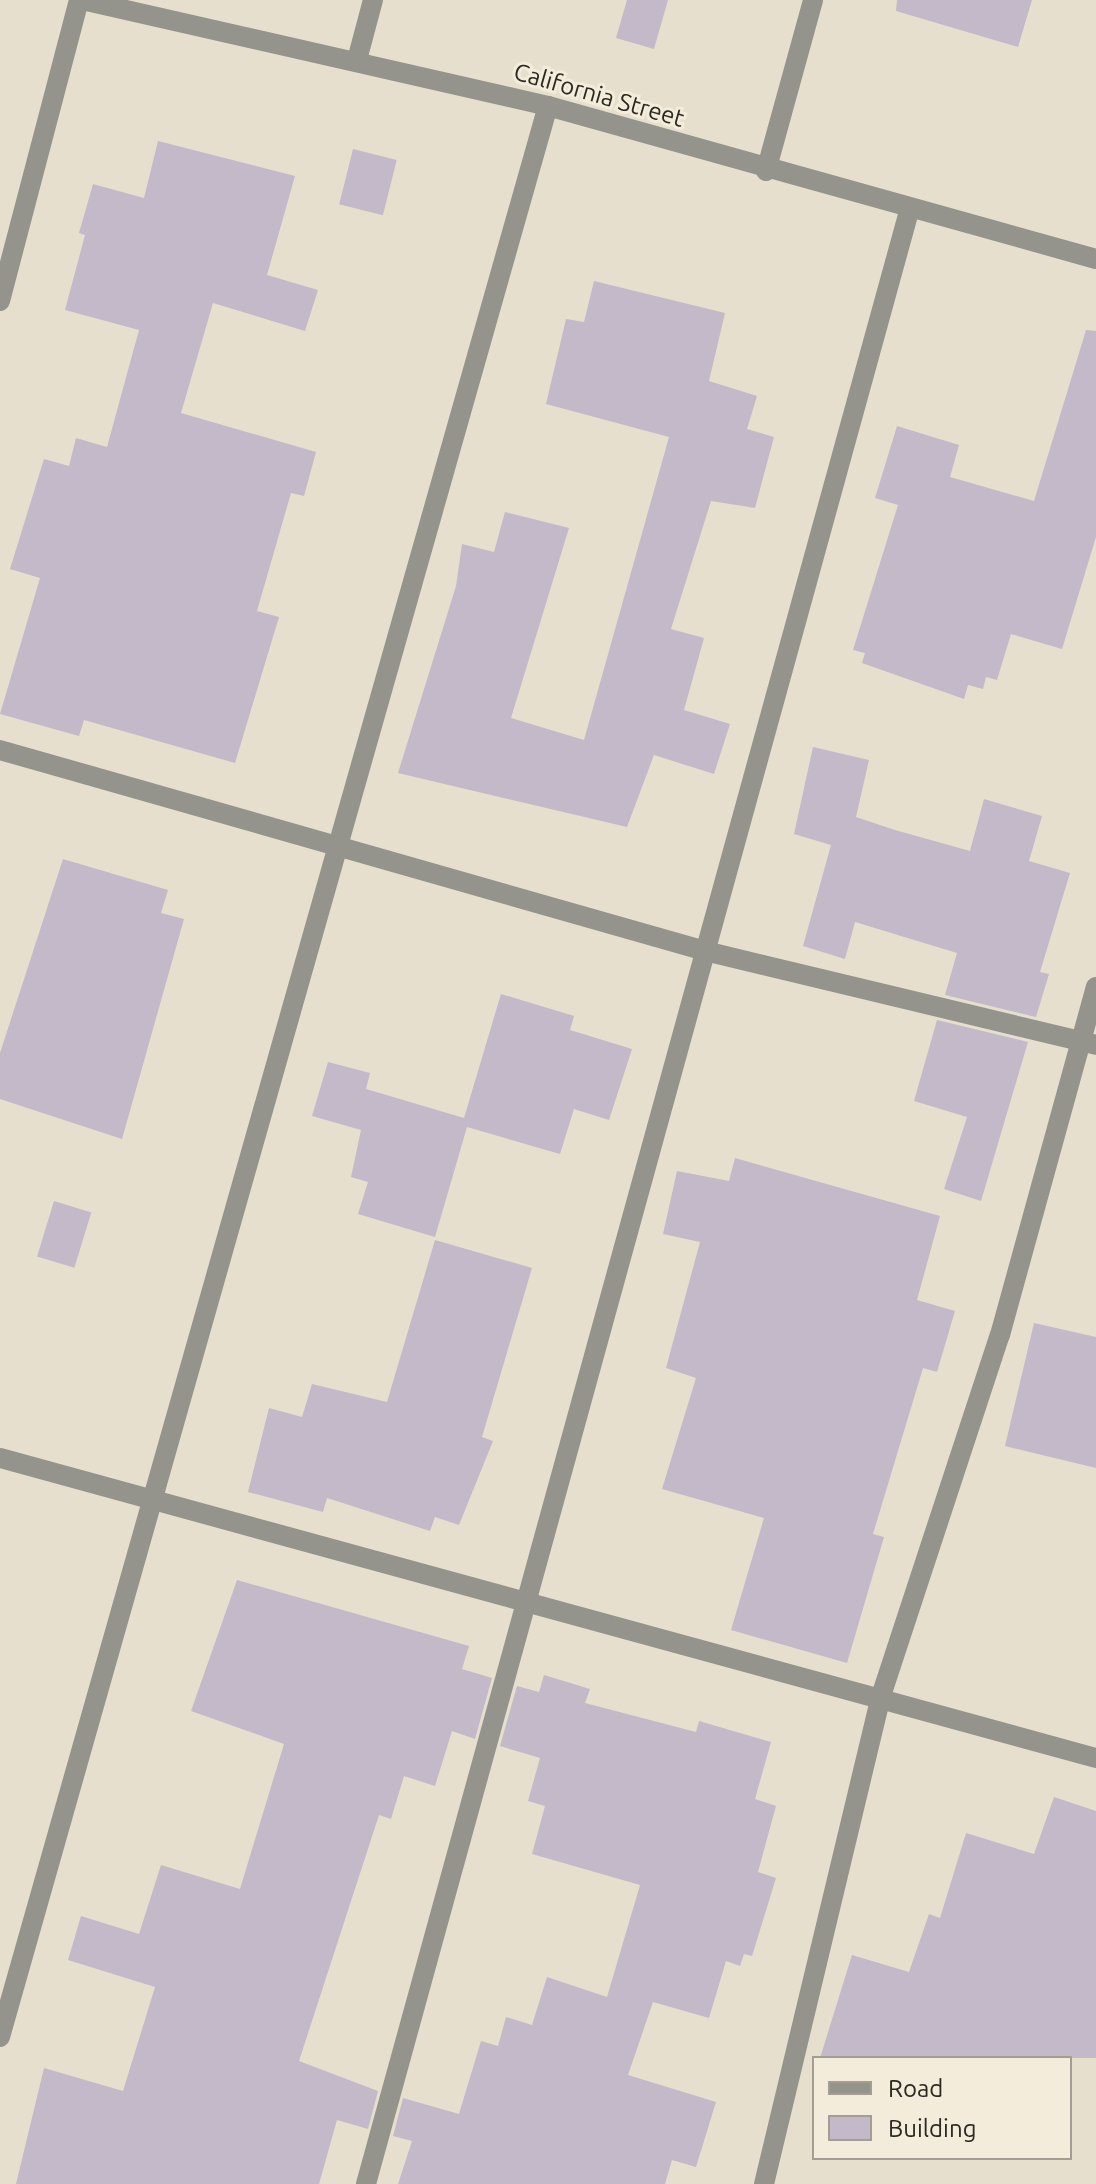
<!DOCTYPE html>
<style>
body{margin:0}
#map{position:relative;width:1096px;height:2184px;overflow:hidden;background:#e6dfce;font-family:Ubuntu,sans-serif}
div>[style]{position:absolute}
.building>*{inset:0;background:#c3b9c9;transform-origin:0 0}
.minor>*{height:20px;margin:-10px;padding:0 10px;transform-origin:10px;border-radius:10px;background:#94948c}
span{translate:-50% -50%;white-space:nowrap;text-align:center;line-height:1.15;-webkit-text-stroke:6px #f3ecdb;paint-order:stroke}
.street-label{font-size:24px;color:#2a2821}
.legend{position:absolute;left:812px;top:2056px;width:260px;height:104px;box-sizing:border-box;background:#f3ecdb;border:2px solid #a39e91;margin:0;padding:10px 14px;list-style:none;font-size:24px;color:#2a2821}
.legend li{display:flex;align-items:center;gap:16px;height:40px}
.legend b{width:40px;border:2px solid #a39e91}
</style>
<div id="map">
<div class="building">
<div style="clip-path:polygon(627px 0,668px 0,654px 49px,616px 38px)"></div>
<div style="clip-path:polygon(897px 0,1032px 0,1018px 47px,896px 11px)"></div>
<div style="clip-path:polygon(158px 141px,295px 176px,267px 275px,318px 290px,305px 331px,213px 303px,181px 413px,316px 452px,304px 496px,291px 493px,257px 611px,279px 617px,235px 763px,84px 720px,79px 736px,0 714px,40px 578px,10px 569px,44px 459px,69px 466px,76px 438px,107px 447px,139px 330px,65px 310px,85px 235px,79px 233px,93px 184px,144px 198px)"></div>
<div style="left:353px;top:149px;width:45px;height:57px;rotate:14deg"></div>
<div style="clip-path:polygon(594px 281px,725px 313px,709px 381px,757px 396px,747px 429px,774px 437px,755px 508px,711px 501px,671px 629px,704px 638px,684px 710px,730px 724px,714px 774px,654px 755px,627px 827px,398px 773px,456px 586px,462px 544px,494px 552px,505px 512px,569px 528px,511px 718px,584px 740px,669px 437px,546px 404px,566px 319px,584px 322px)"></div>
<div style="clip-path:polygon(1086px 330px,1096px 331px,1096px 537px,1062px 649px,1011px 634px,997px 680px,986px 677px,983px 689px,968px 685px,964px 699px,862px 663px,865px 653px,853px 650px,898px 505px,875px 498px,897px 426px,959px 445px,950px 477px,1034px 501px)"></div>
<div style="clip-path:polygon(813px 747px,869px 760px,856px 817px,895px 830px,970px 851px,984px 799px,1042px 816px,1029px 861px,1070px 873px,1040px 972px,1049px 974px,1036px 1017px,945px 995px,957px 953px,855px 922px,845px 959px,803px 946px,831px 845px,794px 834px)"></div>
<div style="clip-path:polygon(63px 859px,168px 890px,161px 913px,184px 919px,122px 1139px,0 1099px,0 1053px)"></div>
<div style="clip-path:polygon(501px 994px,574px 1016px,570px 1030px,632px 1049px,609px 1120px,574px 1109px,560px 1154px,467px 1127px,435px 1237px,358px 1214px,368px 1182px,351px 1177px,361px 1130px,312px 1116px,328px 1062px,370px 1073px,366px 1089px,464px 1118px)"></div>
<div style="clip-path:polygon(937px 1020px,1028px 1042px,981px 1201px,944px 1189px,967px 1117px,914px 1101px)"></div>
<div style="clip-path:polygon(735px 1158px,940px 1216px,917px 1300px,955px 1311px,937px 1372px,923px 1368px,873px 1534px,884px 1537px,847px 1663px,731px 1630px,764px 1518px,662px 1489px,696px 1378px,666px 1368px,700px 1242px,663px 1234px,677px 1171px,729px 1181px)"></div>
<div style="left:54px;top:1201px;width:39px;height:58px;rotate:17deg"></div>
<div style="clip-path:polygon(435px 1240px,532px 1268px,482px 1437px,493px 1441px,459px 1525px,435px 1517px,430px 1531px,327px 1498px,323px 1512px,248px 1492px,269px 1408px,302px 1417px,312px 1384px,387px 1402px)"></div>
<div style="clip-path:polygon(1034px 1323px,1096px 1337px,1096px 1468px,1005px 1446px)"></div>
<div style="clip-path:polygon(237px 1580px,469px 1646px,462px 1669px,492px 1678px,475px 1739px,452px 1731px,435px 1786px,404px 1776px,391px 1819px,379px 1815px,299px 2061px,378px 2091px,368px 2129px,337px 2120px,319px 2184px,16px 2184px,44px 2068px,123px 2091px,155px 1987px,68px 1960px,81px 1916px,139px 1934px,161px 1865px,240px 1889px,284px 1744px,191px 1711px)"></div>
<div style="clip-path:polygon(544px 1675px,590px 1689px,585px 1703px,696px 1732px,699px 1721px,771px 1742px,755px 1799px,776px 1806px,758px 1872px,776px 1878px,752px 1956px,744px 1954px,740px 1966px,726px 1961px,709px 2018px,653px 2002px,628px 2075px,716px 2102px,696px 2167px,672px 2160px,665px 2184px,398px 2184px,412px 2141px,393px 2136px,403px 2098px,459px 2114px,481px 2041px,498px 2046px,506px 2017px,532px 2025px,547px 1977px,607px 1997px,640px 1885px,532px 1854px,545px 1806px,528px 1801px,540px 1758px,500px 1746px,517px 1686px,539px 1692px)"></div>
<div style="clip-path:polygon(1054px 1797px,1096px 1811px,1096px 2058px,820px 2058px,852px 1955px,909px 1972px,929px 1914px,940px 1918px,966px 1833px,1034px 1854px)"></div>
</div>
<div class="minor">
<div style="left:82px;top:0;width:478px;rotate:12.8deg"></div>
<div style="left:548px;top:106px;width:569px;rotate:15.6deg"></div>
<div style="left:357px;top:60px;width:62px;rotate:-75.1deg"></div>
<div style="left:766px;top:171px;width:177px;rotate:-74.6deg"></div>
<div style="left:0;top:301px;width:311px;rotate:-75.3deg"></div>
<div style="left:0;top:750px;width:733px;rotate:15.91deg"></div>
<div style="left:705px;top:951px;width:402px;rotate:13.5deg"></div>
<div style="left:0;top:1458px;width:1136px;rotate:15.31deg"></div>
<div style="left:0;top:2037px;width:2007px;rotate:-74.16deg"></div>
<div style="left:366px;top:2184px;width:2046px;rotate:-74.61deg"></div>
<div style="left:764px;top:2184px;width:502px;rotate:-76.52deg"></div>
<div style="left:881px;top:1696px;width:380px;rotate:-71.8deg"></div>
<div style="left:1000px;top:1335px;width:361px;rotate:-74.6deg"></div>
</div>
<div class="street-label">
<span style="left:599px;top:95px;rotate:16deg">California Street</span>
</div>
<ul class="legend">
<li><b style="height:10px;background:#94948c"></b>Road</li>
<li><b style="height:22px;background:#c3b9c9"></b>Building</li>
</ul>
</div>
